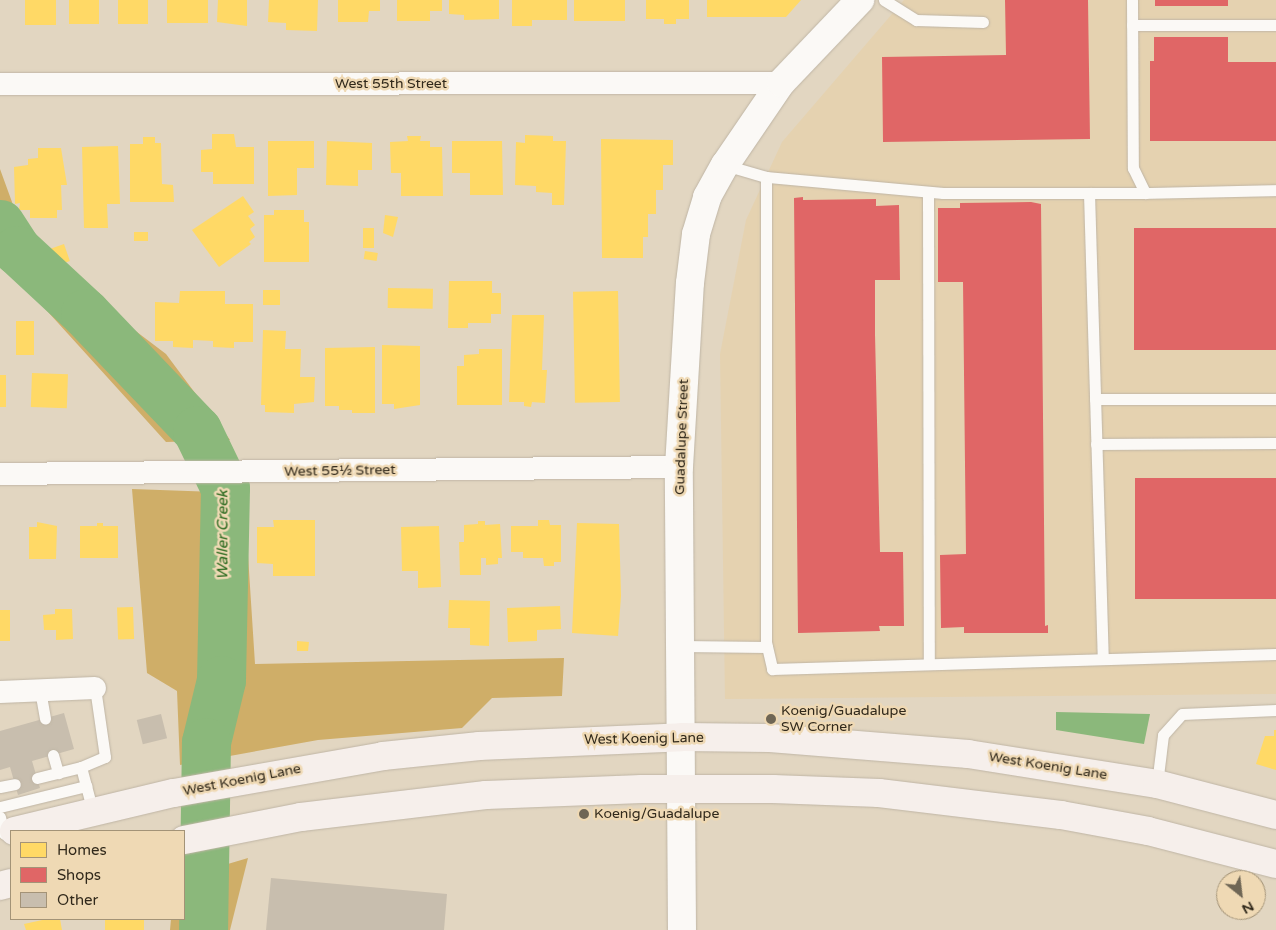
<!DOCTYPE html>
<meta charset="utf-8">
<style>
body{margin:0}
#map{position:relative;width:1276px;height:930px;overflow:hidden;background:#e2d6c1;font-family:"Varela Round",sans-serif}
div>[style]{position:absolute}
.built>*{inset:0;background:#e5d2b0}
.forest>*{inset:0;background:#cfae68}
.water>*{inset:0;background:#8bb87b}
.homes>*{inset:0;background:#ffd966;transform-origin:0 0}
.shops>*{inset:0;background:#e06666;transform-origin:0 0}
.river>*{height:49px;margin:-24.5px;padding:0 24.5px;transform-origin:24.5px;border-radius:24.5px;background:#8bb87b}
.building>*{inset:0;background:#c8beae;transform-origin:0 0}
.roads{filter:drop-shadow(0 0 1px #bfb5a5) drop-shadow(0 0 1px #bfb5a5)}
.service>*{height:11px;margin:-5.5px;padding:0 5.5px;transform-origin:5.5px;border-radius:5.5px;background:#fbf9f6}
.minor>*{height:22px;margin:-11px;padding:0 11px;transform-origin:11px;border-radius:11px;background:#fbf9f6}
.tertiary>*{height:28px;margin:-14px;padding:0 14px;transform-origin:14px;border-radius:14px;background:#fbf9f6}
.primary>*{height:28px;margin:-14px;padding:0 14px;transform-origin:14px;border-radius:14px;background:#f6efeb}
.dots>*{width:14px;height:14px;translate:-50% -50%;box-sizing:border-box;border:2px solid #efd9b4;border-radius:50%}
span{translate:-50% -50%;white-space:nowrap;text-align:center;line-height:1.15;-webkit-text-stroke:5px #efd9b4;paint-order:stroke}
.street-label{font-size:14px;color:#31291b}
.poi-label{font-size:14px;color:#31291b}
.left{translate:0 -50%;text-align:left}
.water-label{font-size:15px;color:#216518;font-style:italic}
.legend{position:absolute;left:10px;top:830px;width:175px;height:90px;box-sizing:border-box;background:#efd9b4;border:1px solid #a39377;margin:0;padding:6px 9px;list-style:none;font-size:15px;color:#31291b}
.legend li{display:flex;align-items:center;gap:10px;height:25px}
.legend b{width:25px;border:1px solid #a39377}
.north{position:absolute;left:1216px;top:870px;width:50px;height:50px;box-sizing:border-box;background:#efd9b4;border:1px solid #a39377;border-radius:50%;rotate:151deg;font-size:14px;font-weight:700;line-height:20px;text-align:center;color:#31291b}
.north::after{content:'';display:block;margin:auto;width:18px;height:22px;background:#6f6655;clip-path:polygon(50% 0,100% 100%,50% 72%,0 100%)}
</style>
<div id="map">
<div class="built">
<div style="clip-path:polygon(904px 0,1276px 0,1276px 694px,725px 699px,720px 354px,746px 220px,782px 142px)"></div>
</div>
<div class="forest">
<div style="clip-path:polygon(0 169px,16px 213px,55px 270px,166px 354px,230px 440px,166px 442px,0 259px)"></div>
<div style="clip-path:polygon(132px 489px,244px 493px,255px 664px,564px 658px,562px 696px,492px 698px,462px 728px,318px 740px,180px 765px,177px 691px,147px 673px)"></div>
<div style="clip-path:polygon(248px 858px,230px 930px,170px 930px,171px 919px,184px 919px,184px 877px)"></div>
</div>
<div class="water">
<div style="clip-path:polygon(1056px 712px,1150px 714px,1144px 744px,1056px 730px)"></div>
</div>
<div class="homes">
<div style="left:25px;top:0;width:31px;height:25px"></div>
<div style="left:69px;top:0;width:30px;height:24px"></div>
<div style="left:118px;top:0;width:30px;height:24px"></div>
<div style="left:167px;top:0;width:41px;height:23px"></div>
<div style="clip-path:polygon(218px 0,247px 0,247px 26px,217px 22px)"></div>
<div style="clip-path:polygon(269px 0,318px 0,317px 31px,286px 30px,286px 23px,268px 22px)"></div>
<div style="clip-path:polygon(338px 0,380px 0,380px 11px,369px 11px,368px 22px,338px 22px)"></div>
<div style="clip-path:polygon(397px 0,442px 0,442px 11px,430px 11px,430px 21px,397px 21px)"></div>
<div style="clip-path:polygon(449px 0,499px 0,499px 19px,464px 20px,464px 15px,449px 14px)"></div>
<div style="clip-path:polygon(512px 0,567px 0,567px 20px,532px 20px,532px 26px,512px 26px)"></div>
<div style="left:574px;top:0;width:51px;height:21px"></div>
<div style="clip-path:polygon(646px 0,689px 0,689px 19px,676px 19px,676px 24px,664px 24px,664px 19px,646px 19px)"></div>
<div style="clip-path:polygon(707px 0,801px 0,786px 17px,707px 17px)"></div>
<div style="clip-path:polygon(212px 134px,234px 134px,236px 147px,254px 147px,254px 184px,213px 184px,213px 172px,201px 172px,201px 150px,212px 149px)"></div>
<div style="clip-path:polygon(525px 135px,553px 136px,553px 141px,566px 141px,564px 205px,552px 205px,552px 193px,536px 192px,536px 186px,515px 185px,516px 142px,525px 143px)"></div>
<div style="clip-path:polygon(407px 136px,421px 136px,420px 141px,430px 141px,430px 147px,442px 147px,443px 196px,401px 196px,401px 173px,391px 173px,390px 142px,408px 141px)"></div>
<div style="clip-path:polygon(143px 137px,155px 137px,155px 143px,161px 143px,162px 184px,173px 185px,174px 202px,130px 202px,130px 144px,143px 144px)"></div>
<div style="clip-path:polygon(601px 139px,673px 140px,673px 165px,663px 165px,663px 190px,656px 190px,656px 214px,648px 214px,648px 237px,643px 237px,643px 258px,602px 258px)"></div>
<div style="clip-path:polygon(268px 141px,314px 141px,314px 168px,297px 168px,297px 195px,268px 196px)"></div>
<div style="clip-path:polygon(327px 141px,372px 143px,372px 170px,358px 170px,358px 186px,326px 185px)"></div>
<div style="clip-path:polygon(452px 141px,502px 141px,503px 195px,470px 195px,470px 173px,452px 173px)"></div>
<div style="clip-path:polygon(118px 146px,120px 204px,107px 204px,108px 228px,84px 228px,82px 147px)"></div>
<div style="clip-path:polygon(38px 148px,61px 148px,67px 185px,61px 185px,62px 210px,57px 210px,57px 218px,30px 218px,30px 210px,19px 210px,20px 203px,15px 204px,14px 167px,28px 165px,28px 159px,38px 158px)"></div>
<div style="clip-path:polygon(243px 196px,254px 212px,248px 216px,255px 225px,250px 229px,255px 237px,249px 242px,251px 244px,219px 267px,192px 230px)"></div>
<div style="clip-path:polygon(274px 210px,304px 210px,304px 222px,309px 222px,309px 262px,264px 262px,264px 215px,274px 215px)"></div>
<div style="clip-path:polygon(385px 215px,398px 217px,393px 237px,383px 233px)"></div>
<div style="left:363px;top:228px;width:11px;height:20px"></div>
<div style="left:134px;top:232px;width:14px;height:9px"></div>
<div style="left:64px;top:244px;width:18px;height:15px;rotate:71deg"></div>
<div style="left:365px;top:251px;width:13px;height:8px;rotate:9deg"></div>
<div style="clip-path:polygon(449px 281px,492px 281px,492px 293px,501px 293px,501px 314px,491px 314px,491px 323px,468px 323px,468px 328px,448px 328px)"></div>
<div style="left:388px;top:288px;width:45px;height:20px;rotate:1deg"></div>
<div style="left:263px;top:290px;width:17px;height:15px"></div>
<div style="clip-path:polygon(180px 291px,225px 291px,225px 304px,253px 304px,253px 342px,234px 342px,234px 348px,213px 347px,213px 341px,193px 340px,193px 348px,173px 347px,173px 341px,155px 341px,155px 302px,179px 303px)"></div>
<div style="left:618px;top:291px;width:111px;height:45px;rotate:89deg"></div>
<div style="clip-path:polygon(512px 315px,544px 315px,542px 370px,547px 370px,545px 403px,532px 402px,531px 407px,524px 406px,524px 402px,509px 402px)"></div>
<div style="left:34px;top:321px;width:34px;height:18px;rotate:90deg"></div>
<div style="clip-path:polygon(263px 330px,286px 331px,285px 349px,301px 349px,300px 377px,315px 377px,314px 402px,294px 404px,294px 413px,265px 412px,265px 405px,261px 405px)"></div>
<div style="clip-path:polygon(382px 345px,420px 346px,420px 405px,394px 409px,394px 404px,382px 404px)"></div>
<div style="clip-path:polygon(375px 347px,375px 413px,352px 413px,352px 410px,339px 410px,339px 406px,325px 406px,325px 348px)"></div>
<div style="clip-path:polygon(479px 349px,502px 349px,502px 405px,457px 405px,457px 366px,464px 366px,464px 355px,479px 354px)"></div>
<div style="left:32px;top:373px;width:36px;height:34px;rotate:2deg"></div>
<div style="left:6px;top:375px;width:32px;height:6px;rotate:90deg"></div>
<div style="clip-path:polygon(273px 520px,315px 520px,315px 576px,273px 576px,273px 564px,257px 563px,257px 527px,274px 527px)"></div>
<div style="clip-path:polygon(538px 520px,549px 520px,550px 525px,561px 525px,561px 562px,554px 562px,554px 566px,544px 566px,543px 558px,523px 558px,523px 552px,511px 552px,511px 526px,538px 526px)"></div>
<div style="clip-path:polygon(478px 521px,485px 521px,485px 525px,500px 524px,502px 558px,498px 558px,498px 564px,486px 565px,486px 558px,481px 558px,481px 575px,460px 575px,459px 542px,464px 542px,464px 525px,478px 524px)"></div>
<div style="clip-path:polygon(37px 522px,57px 526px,56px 559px,29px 559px,29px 527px,37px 527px)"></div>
<div style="clip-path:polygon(97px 523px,103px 523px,103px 526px,118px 526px,118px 558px,80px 558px,80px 526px,97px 526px)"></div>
<div style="clip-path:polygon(577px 523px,619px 524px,621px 596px,618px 636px,572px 633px)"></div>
<div style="clip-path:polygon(439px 526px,441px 587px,418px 588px,418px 571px,402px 571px,401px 527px)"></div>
<div style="clip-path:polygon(449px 600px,490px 601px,489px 646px,470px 645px,470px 628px,448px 628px)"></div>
<div style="clip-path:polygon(560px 606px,561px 629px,537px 630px,537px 641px,508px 642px,507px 608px)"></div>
<div style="left:133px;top:607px;width:32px;height:16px;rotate:88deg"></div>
<div style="clip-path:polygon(55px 609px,72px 609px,73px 639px,56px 640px,56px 630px,44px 630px,43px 615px,55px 614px)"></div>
<div style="left:0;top:610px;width:10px;height:31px"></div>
<div style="clip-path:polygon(297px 641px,309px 642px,308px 651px,297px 651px)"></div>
<div style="clip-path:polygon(1274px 730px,1276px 730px,1276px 770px,1256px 764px,1265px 736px,1274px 736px)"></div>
<div style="clip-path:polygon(47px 919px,60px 919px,62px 930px,26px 930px,24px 924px)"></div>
<div style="left:105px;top:919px;width:39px;height:11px"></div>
</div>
<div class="shops">
<div style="clip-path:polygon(1005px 0,1088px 0,1090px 139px,883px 142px,882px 57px,1006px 55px)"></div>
<div style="left:1155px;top:0;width:73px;height:6px"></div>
<div style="clip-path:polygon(1154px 37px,1228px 37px,1228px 62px,1276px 62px,1276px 141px,1150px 141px,1150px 61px,1154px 61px)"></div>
<div style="clip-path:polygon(803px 197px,803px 200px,876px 199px,876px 206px,899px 205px,900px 280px,875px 280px,875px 334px,880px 552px,903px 552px,904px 626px,879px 626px,880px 631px,798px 633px,794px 198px)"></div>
<div style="clip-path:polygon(1031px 202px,1041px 204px,1045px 626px,1048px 625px,1048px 633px,964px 633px,964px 627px,941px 628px,940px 555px,966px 554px,963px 282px,938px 282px,938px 208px,960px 208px,960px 203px)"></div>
<div style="left:1276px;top:228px;width:122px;height:142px;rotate:90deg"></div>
<div style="left:1276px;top:478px;width:121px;height:141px;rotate:90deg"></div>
</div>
<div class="river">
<div style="left:0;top:224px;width:31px;rotate:57deg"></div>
<div style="left:17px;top:250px;width:93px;rotate:42.8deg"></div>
<div style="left:85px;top:313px;width:162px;rotate:46.3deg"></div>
<div style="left:197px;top:430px;width:64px;rotate:64.2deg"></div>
<div style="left:225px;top:488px;width:192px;rotate:91.2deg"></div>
<div style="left:221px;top:680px;width:64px;rotate:103.6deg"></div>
<div style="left:206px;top:742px;width:188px;rotate:90.9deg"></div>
</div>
<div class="building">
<div style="clip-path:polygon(64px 713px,74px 749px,32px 761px,40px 788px,18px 795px,10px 767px,0 770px,0 731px)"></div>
<div style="left:161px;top:714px;width:25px;height:25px;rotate:76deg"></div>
<div style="clip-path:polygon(271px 878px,447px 894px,444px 930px,266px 930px)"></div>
</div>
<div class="roads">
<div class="service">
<div style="left:884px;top:0;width:38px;rotate:32deg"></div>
<div style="left:916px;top:20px;width:67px;rotate:1.7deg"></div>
<div style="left:1132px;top:0;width:168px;rotate:89.7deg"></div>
<div style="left:1133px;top:168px;width:28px;rotate:64deg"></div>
<div style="left:1145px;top:193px;width:131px;rotate:-1.3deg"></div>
<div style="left:1132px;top:25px;width:144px"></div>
<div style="left:725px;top:165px;width:43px;rotate:16.3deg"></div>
<div style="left:928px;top:192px;width:472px;rotate:89.9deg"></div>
<div style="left:1089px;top:193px;width:466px;rotate:88.3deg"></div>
<div style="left:1145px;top:193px;width:202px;rotate:180deg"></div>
<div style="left:943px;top:193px;width:178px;rotate:-174.8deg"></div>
<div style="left:766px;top:177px;width:465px;rotate:90deg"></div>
<div style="left:766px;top:642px;width:28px;rotate:77deg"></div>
<div style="left:772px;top:669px;width:504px;rotate:-1.7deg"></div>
<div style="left:1095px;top:399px;width:181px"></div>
<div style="left:1096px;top:444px;width:180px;rotate:-0.3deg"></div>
<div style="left:681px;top:646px;width:86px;rotate:0.7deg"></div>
<div style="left:40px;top:690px;width:29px;rotate:80deg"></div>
<div style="left:53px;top:755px;width:19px;rotate:74deg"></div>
<div style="left:81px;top:767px;width:26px;rotate:-23deg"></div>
<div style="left:105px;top:757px;width:70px;rotate:-98.2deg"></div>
<div style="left:37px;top:778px;width:45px;rotate:-14deg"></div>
<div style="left:81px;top:767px;width:47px;rotate:75.1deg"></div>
<div style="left:1157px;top:784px;width:49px;rotate:-83deg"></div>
<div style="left:1163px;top:735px;width:28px;rotate:-48deg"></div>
<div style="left:1182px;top:714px;width:94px;rotate:-2.4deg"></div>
<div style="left:0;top:787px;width:15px;rotate:-11deg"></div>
<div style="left:0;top:807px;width:89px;rotate:-13.7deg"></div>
<div style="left:0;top:817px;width:17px;rotate:77deg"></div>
</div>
<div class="minor">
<div style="left:0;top:84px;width:781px;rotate:-0.07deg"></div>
<div style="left:0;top:474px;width:679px;rotate:-0.59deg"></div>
<div style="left:0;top:692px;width:95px;rotate:-2.4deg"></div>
</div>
<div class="tertiary">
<div style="left:682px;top:930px;width:463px;rotate:-90.4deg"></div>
<div style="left:679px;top:467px;width:184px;rotate:-86.6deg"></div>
<div style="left:690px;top:283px;width:49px;rotate:-83deg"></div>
<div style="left:696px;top:234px;width:39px;rotate:-73deg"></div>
<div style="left:707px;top:197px;width:37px;rotate:-61deg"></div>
<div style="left:725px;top:165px;width:99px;rotate:-55.7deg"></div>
<div style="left:781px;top:83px;width:115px;rotate:-46.4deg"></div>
</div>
<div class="primary">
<div style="left:14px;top:831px;width:164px;rotate:-13.4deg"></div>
<div style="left:174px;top:793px;width:212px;rotate:-10deg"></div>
<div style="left:383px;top:756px;width:97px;rotate:-5.9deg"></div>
<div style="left:479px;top:746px;width:203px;rotate:-2.5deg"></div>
<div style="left:682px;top:737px;width:88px;rotate:0.7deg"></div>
<div style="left:770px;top:738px;width:199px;rotate:4.6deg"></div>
<div style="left:968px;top:754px;width:191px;rotate:9deg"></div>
<div style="left:1157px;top:784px;width:123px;rotate:14.6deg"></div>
<div style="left:184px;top:840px;width:119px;rotate:-11.1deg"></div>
<div style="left:301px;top:817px;width:186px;rotate:-6.8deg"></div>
<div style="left:486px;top:795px;width:156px;rotate:-2.2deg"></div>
<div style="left:642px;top:789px;width:131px"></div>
<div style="left:773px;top:789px;width:106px;rotate:2.2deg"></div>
<div style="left:879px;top:793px;width:183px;rotate:6.9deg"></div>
<div style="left:1061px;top:815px;width:88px;rotate:10.4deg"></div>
<div style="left:1148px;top:831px;width:132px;rotate:14.5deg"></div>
<div style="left:0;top:886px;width:11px;rotate:-15deg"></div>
</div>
</div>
<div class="dots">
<div style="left:771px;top:719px;background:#6f6655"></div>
<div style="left:584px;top:814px;background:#6f6655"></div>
</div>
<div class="street-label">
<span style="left:391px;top:84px">West 55th Street</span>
<span style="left:682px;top:437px;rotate:-88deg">Guadalupe Street</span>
<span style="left:340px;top:471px;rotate:-1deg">West 55½ Street</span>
<span style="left:644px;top:739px;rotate:-1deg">West Koenig Lane</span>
<span style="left:1048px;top:766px;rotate:9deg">West Koenig Lane</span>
<span style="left:242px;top:780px;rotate:-11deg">West Koenig Lane</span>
</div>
<div class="poi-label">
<span class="left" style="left:781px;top:719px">Koenig/Guadalupe<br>SW Corner</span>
<span class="left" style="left:594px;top:814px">Koenig/Guadalupe</span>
</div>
<div class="water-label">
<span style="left:223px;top:535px;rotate:-90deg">Waller Creek</span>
</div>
<ul class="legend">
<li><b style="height:14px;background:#ffd966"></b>Homes</li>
<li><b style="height:14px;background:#e06666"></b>Shops</li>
<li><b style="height:14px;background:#c8beae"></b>Other</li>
</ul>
<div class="north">N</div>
</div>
